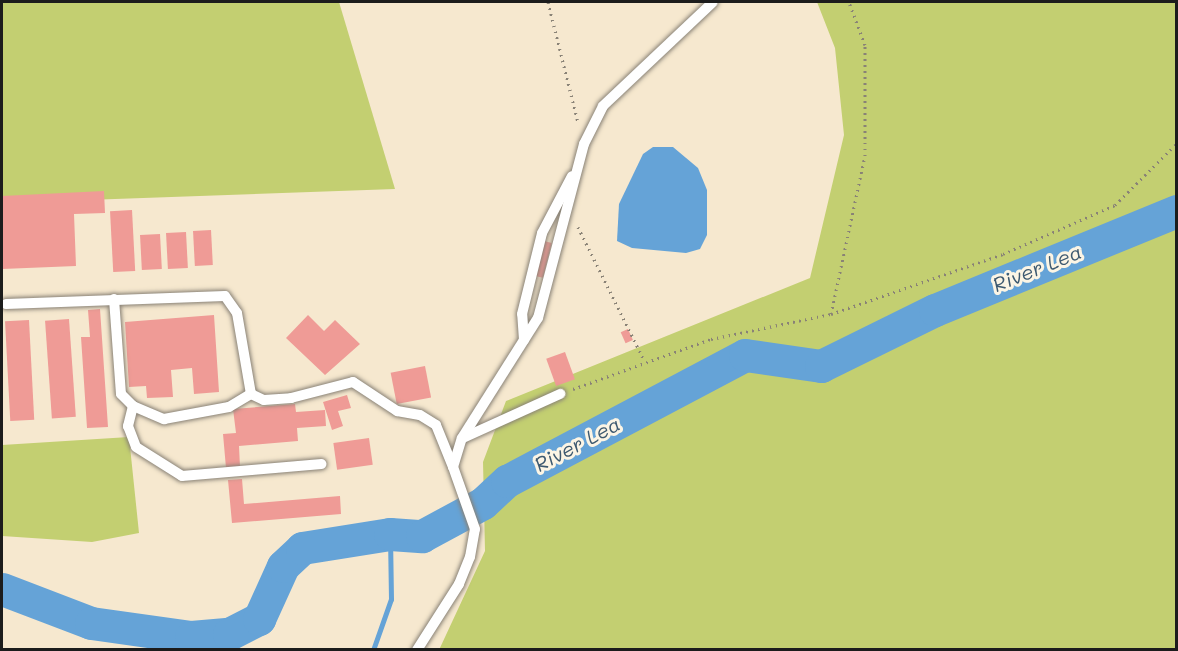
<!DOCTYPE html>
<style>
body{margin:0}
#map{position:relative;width:1178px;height:651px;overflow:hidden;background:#f6e8cf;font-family:Mali,sans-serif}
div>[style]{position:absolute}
.green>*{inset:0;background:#c3cf71}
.water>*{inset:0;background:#65a3d7}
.stream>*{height:5px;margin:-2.5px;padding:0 2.5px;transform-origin:2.5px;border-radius:2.5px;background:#65a3d7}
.river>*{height:33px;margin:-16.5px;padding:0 16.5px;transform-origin:16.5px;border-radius:16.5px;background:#65a3d7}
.building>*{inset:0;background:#ef9b96;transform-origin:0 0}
.path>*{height:3px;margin-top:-1.5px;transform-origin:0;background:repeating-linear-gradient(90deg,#898276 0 1.5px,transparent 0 6px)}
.roads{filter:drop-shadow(0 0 2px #898276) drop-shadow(0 0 2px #898276)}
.lane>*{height:10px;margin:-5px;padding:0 5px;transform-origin:5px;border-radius:5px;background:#fff}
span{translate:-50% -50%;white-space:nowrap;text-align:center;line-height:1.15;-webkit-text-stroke:6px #fcf5e5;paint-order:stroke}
.water-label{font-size:20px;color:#3d5970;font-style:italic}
.frame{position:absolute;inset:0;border:3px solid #1c1c1c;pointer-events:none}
</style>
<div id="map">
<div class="green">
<div style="clip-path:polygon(2px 2px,339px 2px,395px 189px,2px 203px)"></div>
<div style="clip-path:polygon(817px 2px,1176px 2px,1176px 649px,439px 650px,485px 551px,483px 462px,506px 401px,810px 278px,844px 135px,835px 48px)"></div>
<div style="clip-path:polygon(129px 437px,139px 533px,92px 542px,2px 536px,2px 445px)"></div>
</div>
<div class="water">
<div style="clip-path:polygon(653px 147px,673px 147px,698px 168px,707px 190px,707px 235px,700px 249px,686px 253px,632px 248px,617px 241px,619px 204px,643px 154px)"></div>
</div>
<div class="stream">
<div style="left:373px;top:650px;width:54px;rotate:-70.6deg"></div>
<div style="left:391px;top:599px;width:65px;rotate:-90.9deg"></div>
</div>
<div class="river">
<div style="left:2px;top:589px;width:95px;rotate:20.9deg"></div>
<div style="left:91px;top:623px;width:101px;rotate:8deg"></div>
<div style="left:191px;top:637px;width:38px;rotate:-5deg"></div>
<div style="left:229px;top:634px;width:34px;rotate:-27deg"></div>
<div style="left:259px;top:619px;width:58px;rotate:-65.6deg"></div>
<div style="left:283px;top:566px;width:26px;rotate:-43deg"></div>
<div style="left:302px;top:548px;width:89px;rotate:-9deg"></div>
<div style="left:390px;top:534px;width:32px;rotate:4deg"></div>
<div style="left:422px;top:536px;width:69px;rotate:-28.4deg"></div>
<div style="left:483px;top:503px;width:33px;rotate:-43deg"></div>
<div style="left:507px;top:481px;width:269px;rotate:-27.9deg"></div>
<div style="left:745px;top:355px;width:77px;rotate:8.2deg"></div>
<div style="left:821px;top:366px;width:127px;rotate:-26.2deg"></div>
<div style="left:935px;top:310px;width:261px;rotate:-22.3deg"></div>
</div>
<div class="building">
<div style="clip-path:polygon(104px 191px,105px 213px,74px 214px,76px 266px,2px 269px,2px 196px)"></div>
<div style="left:132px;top:210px;width:61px;height:22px;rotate:87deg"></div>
<div style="left:211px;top:230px;width:35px;height:18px;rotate:87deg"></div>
<div style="left:186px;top:232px;width:36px;height:20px;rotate:87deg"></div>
<div style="left:160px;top:234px;width:35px;height:20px;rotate:87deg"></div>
<div style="left:544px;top:241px;width:8px;height:36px;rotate:14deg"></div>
<div style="clip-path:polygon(100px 309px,108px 427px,87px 428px,81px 337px,90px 337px,88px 310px)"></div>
<div style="clip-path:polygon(214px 315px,219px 392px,194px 394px,192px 368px,171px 370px,173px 397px,147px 398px,146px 386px,129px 387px,125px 322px)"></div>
<div style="clip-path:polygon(308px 315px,324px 331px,335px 320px,360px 344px,325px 375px,286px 338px)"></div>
<div style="left:69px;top:319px;width:98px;height:24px;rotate:86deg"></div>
<div style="left:29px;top:320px;width:100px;height:24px;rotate:87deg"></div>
<div style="left:628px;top:329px;width:12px;height:8px;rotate:66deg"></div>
<div style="left:565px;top:352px;width:29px;height:20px;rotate:70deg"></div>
<div style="left:425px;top:366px;width:32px;height:35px;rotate:79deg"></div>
<div style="clip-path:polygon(347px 395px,351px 408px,338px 411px,343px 426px,332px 430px,323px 402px)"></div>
<div style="clip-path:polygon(295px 404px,296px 412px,325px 410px,326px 426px,297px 428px,298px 441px,239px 446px,240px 467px,226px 468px,223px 434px,236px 433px,233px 409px)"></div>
<div style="left:369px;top:438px;width:27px;height:36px;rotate:82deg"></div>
<div style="clip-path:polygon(242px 479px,244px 504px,340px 496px,341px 514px,232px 523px,228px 480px)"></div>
</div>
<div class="path">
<div style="left:548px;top:2px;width:124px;rotate:76deg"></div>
<div style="left:578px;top:227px;width:148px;rotate:63.6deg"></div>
<div style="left:831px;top:314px;width:162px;rotate:-77.9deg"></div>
<div style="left:865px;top:156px;width:111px;rotate:-90deg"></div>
<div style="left:865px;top:45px;width:46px;rotate:-110.4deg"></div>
<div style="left:573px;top:389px;width:147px;rotate:-19.9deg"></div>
<div style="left:711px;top:339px;width:123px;rotate:-11.8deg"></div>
<div style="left:831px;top:314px;width:182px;rotate:-19.2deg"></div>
<div style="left:1003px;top:254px;width:122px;rotate:-23.6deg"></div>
<div style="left:1115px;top:205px;width:86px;rotate:-45deg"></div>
</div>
<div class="roads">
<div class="lane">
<div style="left:114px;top:299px;width:95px;rotate:85.8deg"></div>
<div style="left:121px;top:394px;width:17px;rotate:45deg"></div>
<div style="left:133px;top:406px;width:34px;rotate:23deg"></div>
<div style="left:164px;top:419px;width:66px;rotate:-10.5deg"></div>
<div style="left:229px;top:407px;width:26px;rotate:-31deg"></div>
<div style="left:6px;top:304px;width:219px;rotate:-2.1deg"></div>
<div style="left:225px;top:296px;width:21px;rotate:55deg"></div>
<div style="left:237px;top:313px;width:82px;rotate:80.2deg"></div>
<div style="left:251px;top:394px;width:14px;rotate:25deg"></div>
<div style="left:264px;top:400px;width:27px;rotate:-4deg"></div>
<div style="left:291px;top:398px;width:64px;rotate:-14.5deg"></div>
<div style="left:353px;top:382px;width:53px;rotate:33.4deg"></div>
<div style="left:397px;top:411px;width:23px;rotate:10deg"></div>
<div style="left:420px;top:415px;width:19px;rotate:32deg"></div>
<div style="left:436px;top:425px;width:45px;rotate:68deg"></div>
<div style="left:524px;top:340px;width:26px;rotate:-94deg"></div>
<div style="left:522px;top:314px;width:83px;rotate:-76.1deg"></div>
<div style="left:542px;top:233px;width:64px;rotate:-62.2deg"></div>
<div style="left:133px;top:406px;width:21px;rotate:104deg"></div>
<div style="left:128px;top:426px;width:22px;rotate:69deg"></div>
<div style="left:136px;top:447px;width:54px;rotate:32.2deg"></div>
<div style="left:182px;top:476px;width:140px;rotate:-4.9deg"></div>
<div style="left:463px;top:438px;width:107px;rotate:-24.4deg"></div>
<div style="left:417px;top:650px;width:78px;rotate:-57.5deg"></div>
<div style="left:459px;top:584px;width:29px;rotate:-68deg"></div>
<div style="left:470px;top:557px;width:28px;rotate:-80deg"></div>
<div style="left:475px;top:529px;width:66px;rotate:-109.5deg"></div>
<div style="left:453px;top:467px;width:30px;rotate:-73deg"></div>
<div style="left:462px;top:438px;width:142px;rotate:-57.7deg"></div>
<div style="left:538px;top:318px;width:180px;rotate:-75.2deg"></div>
<div style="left:584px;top:144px;width:42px;rotate:-63.4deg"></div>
<div style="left:603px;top:106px;width:151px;rotate:-43.4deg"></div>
</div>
</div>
<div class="water-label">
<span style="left:1037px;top:268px;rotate:-22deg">River Lea</span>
<span style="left:577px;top:444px;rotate:-28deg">River Lea</span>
</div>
<div class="frame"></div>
</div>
